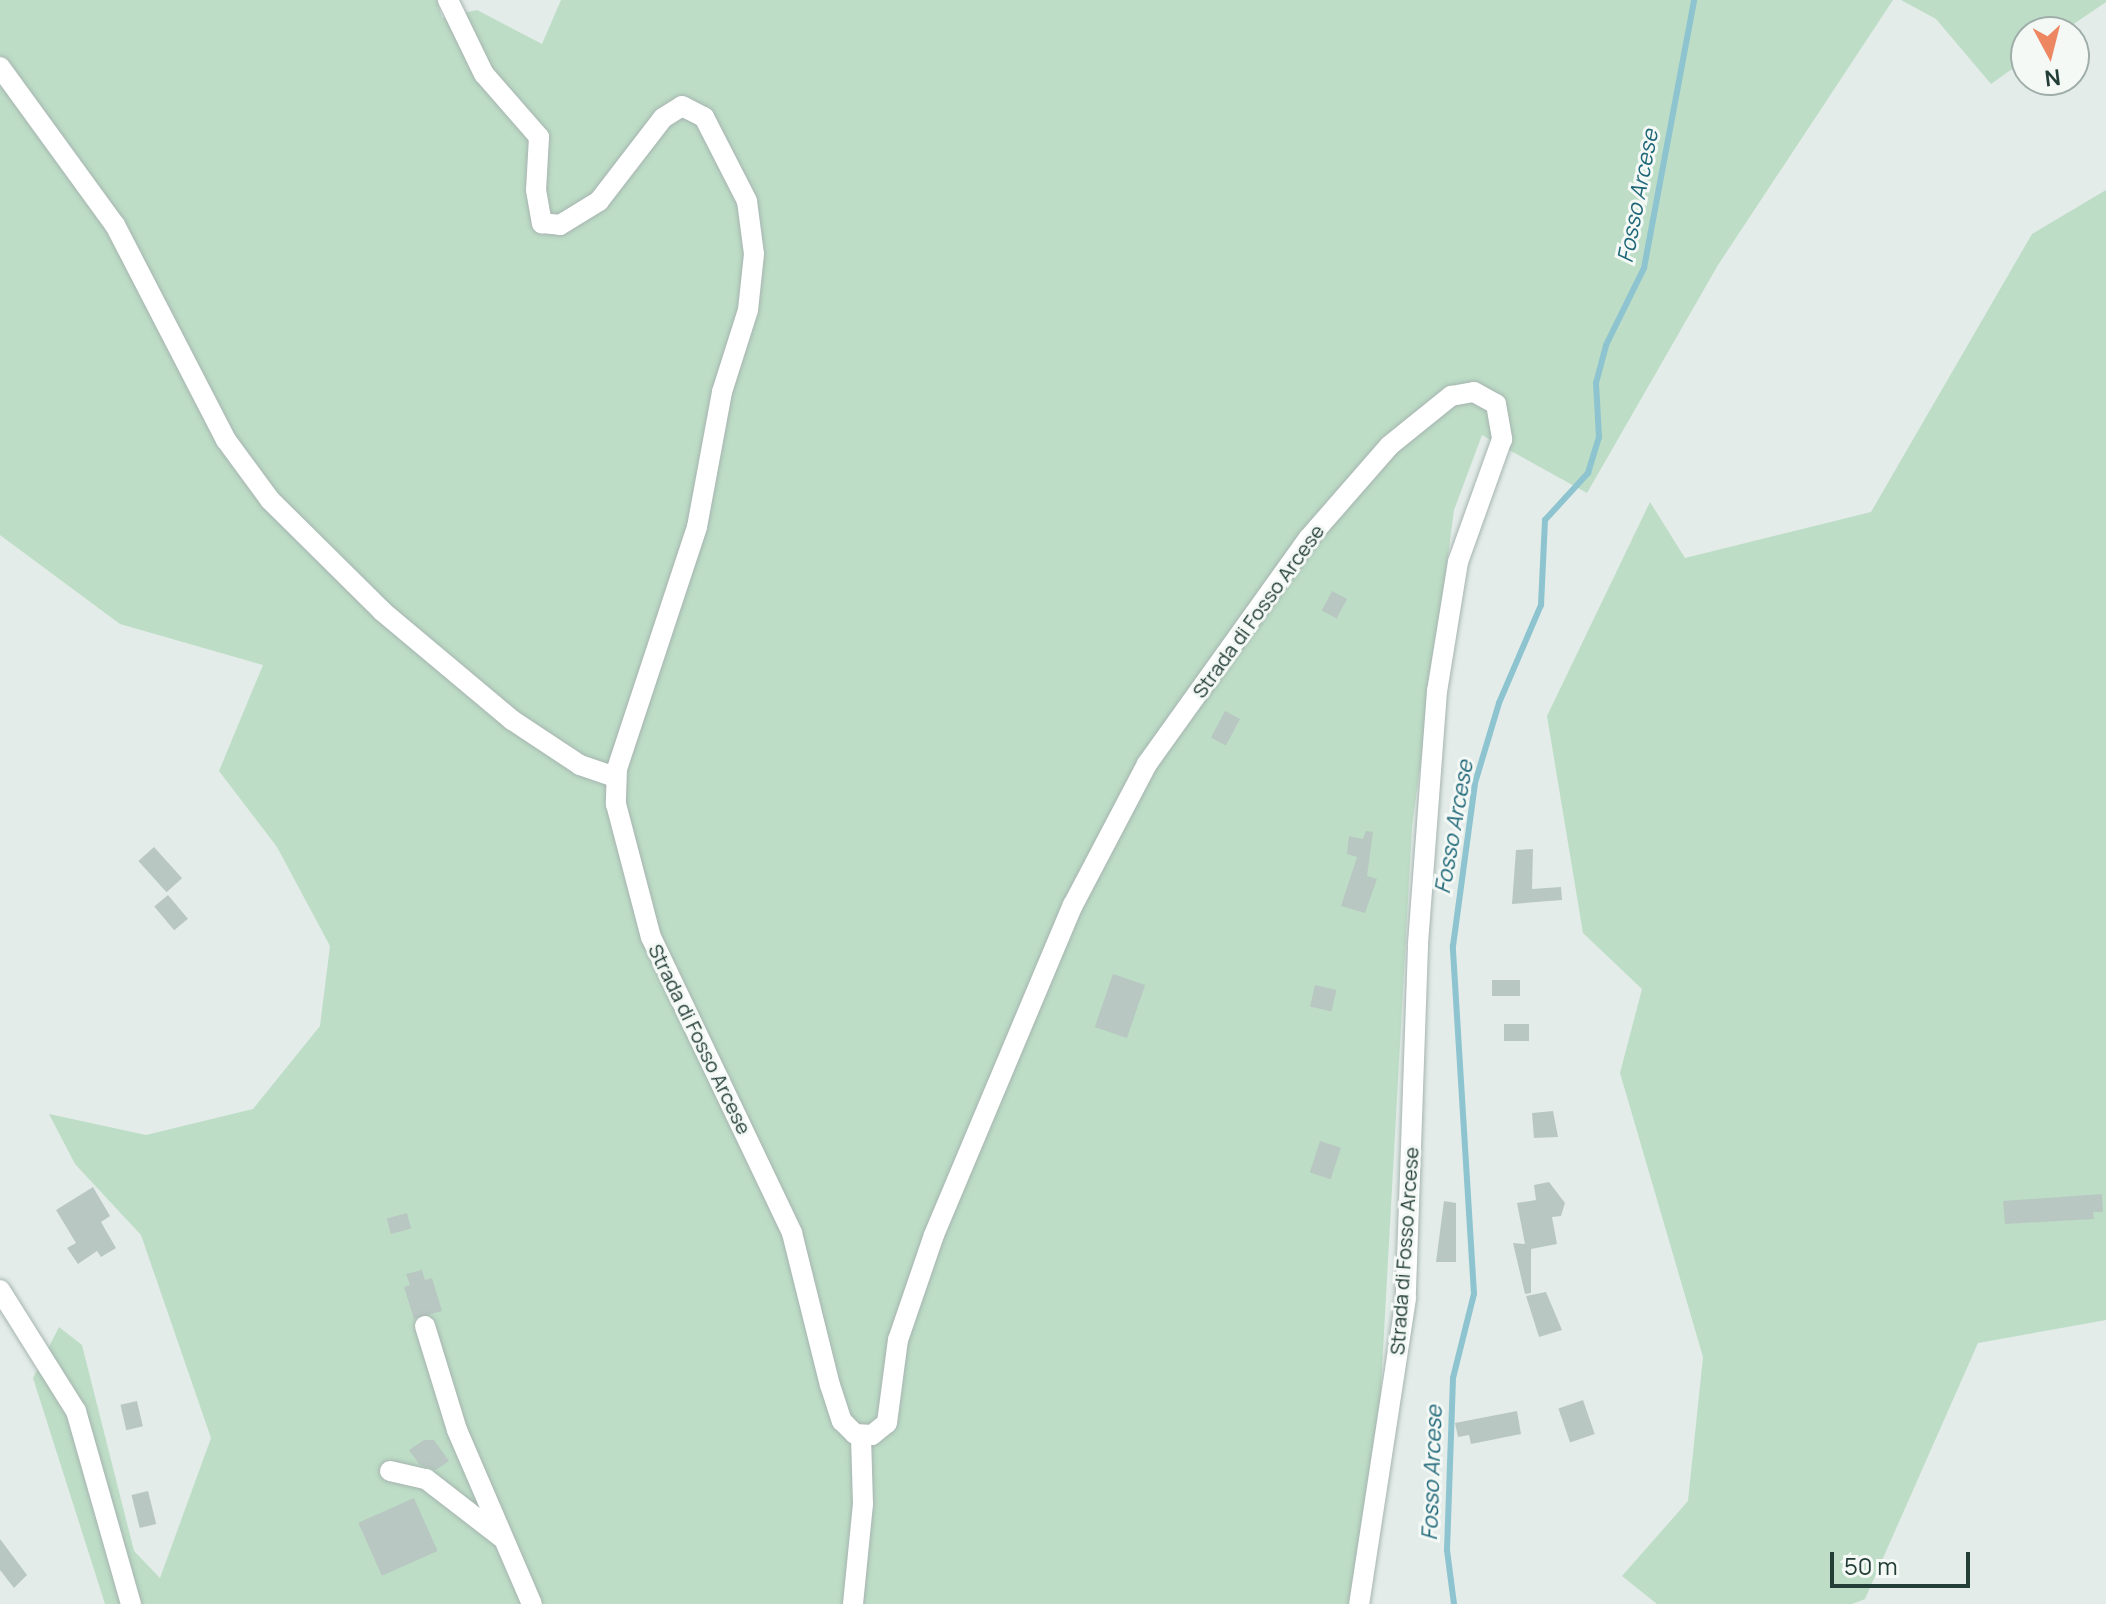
<!DOCTYPE html>
<style>
body{margin:0}
#map{position:relative;width:2106px;height:1604px;overflow:hidden;background:#e3ece9;font-family:Manrope,sans-serif}
div>[style]{position:absolute}
.green>*{inset:0;background:#bdddc6}
.stream>*{height:6px;margin:-3px;padding:0 3px;transform-origin:3px;border-radius:3px;background:#8dc4cf}
.building>*{inset:0;background:#b9c7c2;transform-origin:0 0}
.roads{filter:drop-shadow(0 0 2px #a6b4b0) drop-shadow(0 0 2px #a6b4b0)}
.minor>*{height:20px;margin:-10px;padding:0 10px;transform-origin:10px;border-radius:10px;background:#fff}
span{translate:-50% -50%;white-space:nowrap;text-align:center;line-height:1.15;-webkit-text-stroke:6px #f4f9f6;paint-order:stroke}
.street-label{font-size:20px;color:#233d37}
.water-label{font-size:22px;color:#1f6778;font-style:italic}
.north{position:absolute;left:2010px;top:16px;width:80px;height:80px;box-sizing:border-box;background:#f4f9f6;border:2px solid #a0aeaa;border-radius:50%;rotate:173deg;font-size:22px;font-weight:700;line-height:32px;text-align:center;color:#233d37}
.north::after{content:'';display:block;margin:auto;width:28px;height:36px;background:#ed8761;clip-path:polygon(50% 0,100% 100%,50% 72%,0 100%)}
.scale{position:absolute;left:1830px;top:1552px;width:140px;height:36px;box-sizing:border-box;border:4px solid #233d37;border-top:0;padding-left:10px;font-size:24px;line-height:28px;white-space:nowrap;color:#233d37;-webkit-text-stroke:6px #f4f9f6;paint-order:stroke}
</style>
<div id="map">
<div class="green">
<div style="clip-path:polygon(0 0,437px 0,442px 18px,477px 10px,542px 44px,561px 0,1893px 0,1718px 265px,1587px 493px,1482px 435px,1454px 510px,1412px 827px,1369px 1604px,105px 1604px,33px 1378px,59px 1327px,82px 1345px,134px 1551px,160px 1578px,211px 1438px,141px 1235px,75px 1164px,49px 1114px,146px 1135px,253px 1109px,320px 1026px,330px 946px,277px 847px,219px 771px,263px 665px,120px 624px,0 535px)"></div>
<div style="clip-path:polygon(1901px 0,2106px 0,2106px 2px,2062px 32px,2026px 32px,2026px 59px,1991px 84px,1936px 19px)"></div>
<div style="clip-path:polygon(2106px 190px,2106px 1320px,1978px 1343px,1865px 1599px,1852px 1604px,1657px 1604px,1622px 1576px,1688px 1501px,1703px 1357px,1620px 1073px,1642px 989px,1583px 933px,1547px 716px,1650px 502px,1685px 558px,1871px 512px,2032px 234px)"></div>
</div>
<div class="stream">
<div style="left:1454px;top:1604px;width:54px;rotate:-97.4deg"></div>
<div style="left:1447px;top:1550px;width:172px;rotate:-88deg"></div>
<div style="left:1453px;top:1378px;width:87px;rotate:-76deg"></div>
<div style="left:1474px;top:1294px;width:349px;rotate:-93.5deg"></div>
<div style="left:1453px;top:946px;width:164px;rotate:-82.3deg"></div>
<div style="left:1475px;top:783px;width:84px;rotate:-73.3deg"></div>
<div style="left:1499px;top:703px;width:107px;rotate:-66.8deg"></div>
<div style="left:1541px;top:605px;width:85px;rotate:-87.3deg"></div>
<div style="left:1545px;top:520px;width:64px;rotate:-47.5deg"></div>
<div style="left:1588px;top:473px;width:38px;rotate:-73deg"></div>
<div style="left:1599px;top:437px;width:54px;rotate:-93.2deg"></div>
<div style="left:1596px;top:383px;width:39px;rotate:-75deg"></div>
<div style="left:1606px;top:345px;width:86px;rotate:-63.7deg"></div>
<div style="left:1644px;top:268px;width:273px;rotate:-79.4deg"></div>
</div>
<div class="building">
<div style="left:1332px;top:591px;width:17px;height:22px;rotate:28deg"></div>
<div style="left:1225px;top:711px;width:17px;height:30px;rotate:28deg"></div>
<div style="clip-path:polygon(1366px 831px,1373px 832px,1367px 876px,1377px 879px,1365px 913px,1341px 906px,1357px 857px,1347px 854px,1349px 836px,1363px 839px)"></div>
<div style="left:154px;top:847px;width:42px;height:21px;rotate:48deg"></div>
<div style="clip-path:polygon(1533px 849px,1532px 889px,1561px 887px,1562px 900px,1512px 904px,1516px 850px)"></div>
<div style="left:168px;top:895px;width:31px;height:18px;rotate:50deg"></div>
<div style="left:1113px;top:974px;width:34px;height:56px;rotate:19deg"></div>
<div style="left:1492px;top:980px;width:28px;height:16px"></div>
<div style="left:1315px;top:985px;width:22px;height:22px;rotate:13deg"></div>
<div style="left:1529px;top:1024px;width:17px;height:25px;rotate:90deg"></div>
<div style="clip-path:polygon(1553px 1111px,1558px 1137px,1534px 1138px,1532px 1113px)"></div>
<div style="left:1320px;top:1141px;width:22px;height:33px;rotate:18deg"></div>
<div style="clip-path:polygon(1549px 1182px,1565px 1203px,1561px 1216px,1552px 1217px,1557px 1244px,1531px 1249px,1531px 1293px,1525px 1294px,1513px 1243px,1525px 1244px,1517px 1203px,1536px 1200px,1534px 1185px)"></div>
<div style="clip-path:polygon(93px 1187px,110px 1216px,101px 1222px,116px 1248px,101px 1257px,97px 1251px,78px 1264px,67px 1248px,76px 1243px,56px 1210px)"></div>
<div style="clip-path:polygon(2102px 1194px,2103px 1212px,2093px 1212px,2094px 1219px,2005px 1224px,2003px 1201px)"></div>
<div style="clip-path:polygon(1444px 1201px,1456px 1203px,1456px 1262px,1436px 1262px)"></div>
<div style="left:407px;top:1213px;width:16px;height:21px;rotate:75deg"></div>
<div style="clip-path:polygon(422px 1270px,425px 1280px,432px 1278px,442px 1311px,414px 1319px,404px 1287px,410px 1285px,406px 1274px)"></div>
<div style="clip-path:polygon(1546px 1292px,1562px 1330px,1539px 1337px,1526px 1296px)"></div>
<div style="left:1583px;top:1400px;width:36px;height:26px;rotate:71deg"></div>
<div style="left:137px;top:1401px;width:26px;height:17px;rotate:77deg"></div>
<div style="clip-path:polygon(1517px 1411px,1521px 1434px,1471px 1444px,1469px 1435px,1458px 1437px,1455px 1423px)"></div>
<div style="clip-path:polygon(424px 1440px,434px 1440px,449px 1461px,436px 1470px,419px 1464px,409px 1450px)"></div>
<div style="left:148px;top:1491px;width:34px;height:17px;rotate:76deg"></div>
<div style="left:414px;top:1498px;width:58px;height:61px;rotate:66deg"></div>
<div style="clip-path:polygon(0 1539px,27px 1575px,14px 1588px,0 1570px)"></div>
</div>
<div class="roads">
<div class="minor">
<div style="left:448px;top:0;width:82px;rotate:64.1deg"></div>
<div style="left:484px;top:74px;width:84px;rotate:48.9deg"></div>
<div style="left:539px;top:137px;width:53px;rotate:93.2deg"></div>
<div style="left:536px;top:190px;width:34px;rotate:80deg"></div>
<div style="left:542px;top:223px;width:18px;rotate:6deg"></div>
<div style="left:560px;top:225px;width:46px;rotate:-31.6deg"></div>
<div style="left:599px;top:201px;width:105px;rotate:-52.4deg"></div>
<div style="left:663px;top:118px;width:22px;rotate:-32deg"></div>
<div style="left:682px;top:106px;width:25px;rotate:27deg"></div>
<div style="left:704px;top:117px;width:94px;rotate:62.9deg"></div>
<div style="left:747px;top:201px;width:53px;rotate:82.5deg"></div>
<div style="left:754px;top:254px;width:56px;rotate:96.1deg"></div>
<div style="left:748px;top:310px;width:86px;rotate:107.6deg"></div>
<div style="left:722px;top:392px;width:137px;rotate:100.5deg"></div>
<div style="left:697px;top:527px;width:255px;rotate:108.3deg"></div>
<div style="left:617px;top:769px;width:35px;rotate:92deg"></div>
<div style="left:616px;top:804px;width:138px;rotate:75.3deg"></div>
<div style="left:651px;top:937px;width:328px;rotate:64.5deg"></div>
<div style="left:792px;top:1233px;width:157px;rotate:76deg"></div>
<div style="left:830px;top:1385px;width:38px;rotate:72deg"></div>
<div style="left:842px;top:1421px;width:18px;rotate:45deg"></div>
<div style="left:855px;top:1434px;width:17px;rotate:3deg"></div>
<div style="left:872px;top:1435px;width:19px;rotate:-39deg"></div>
<div style="left:887px;top:1423px;width:84px;rotate:-82.5deg"></div>
<div style="left:898px;top:1340px;width:111px;rotate:-71.1deg"></div>
<div style="left:934px;top:1235px;width:358px;rotate:-67.2deg"></div>
<div style="left:1073px;top:905px;width:159px;rotate:-62.3deg"></div>
<div style="left:1147px;top:764px;width:277px;rotate:-54.4deg"></div>
<div style="left:1308px;top:539px;width:123px;rotate:-48.9deg"></div>
<div style="left:1389px;top:446px;width:80px;rotate:-38.9deg"></div>
<div style="left:1451px;top:396px;width:23px;rotate:-10deg"></div>
<div style="left:1474px;top:392px;width:25px;rotate:29deg"></div>
<div style="left:1496px;top:404px;width:36px;rotate:80deg"></div>
<div style="left:1502px;top:439px;width:131px;rotate:109.7deg"></div>
<div style="left:1458px;top:562px;width:131px;rotate:99.2deg"></div>
<div style="left:1437px;top:691px;width:256px;rotate:94.3deg"></div>
<div style="left:1418px;top:946px;width:352px;rotate:92deg"></div>
<div style="left:1406px;top:1298px;width:310px;rotate:98.7deg"></div>
<div style="left:0;top:67px;width:195px;rotate:54deg"></div>
<div style="left:115px;top:225px;width:242px;rotate:62.7deg"></div>
<div style="left:226px;top:440px;width:74px;rotate:53.7deg"></div>
<div style="left:270px;top:500px;width:158px;rotate:44.7deg"></div>
<div style="left:382px;top:611px;width:170px;rotate:40deg"></div>
<div style="left:512px;top:720px;width:82px;rotate:33.5deg"></div>
<div style="left:580px;top:765px;width:37px;rotate:19deg"></div>
<div style="left:0;top:1290px;width:143px;rotate:57.9deg"></div>
<div style="left:76px;top:1411px;width:201px;rotate:74.1deg"></div>
<div style="left:425px;top:1326px;width:109px;rotate:72.9deg"></div>
<div style="left:457px;top:1430px;width:189px;rotate:66.7deg"></div>
<div style="left:390px;top:1471px;width:37px;rotate:13deg"></div>
<div style="left:426px;top:1479px;width:95px;rotate:37.7deg"></div>
<div style="left:853px;top:1604px;width:100px;rotate:-84.3deg"></div>
<div style="left:863px;top:1504px;width:68px;rotate:-91.7deg"></div>
</div>
</div>
<div class="street-label">
<span style="left:1258px;top:611px;rotate:-54deg">Strada di Fosso Arcese</span>
<span style="left:700px;top:1039px;rotate:64deg">Strada di Fosso Arcese</span>
<span style="left:1404px;top:1251px;rotate:-86deg">Strada di Fosso Arcese</span>
</div>
<div class="water-label">
<span style="left:1638px;top:196px;rotate:-79deg">Fosso Arcese</span>
<span style="left:1454px;top:827px;rotate:-80deg">Fosso Arcese</span>
<span style="left:1432px;top:1473px;rotate:-88deg">Fosso Arcese</span>
</div>
<div class="north">N</div>
<div class="scale">50 m</div>
</div>
